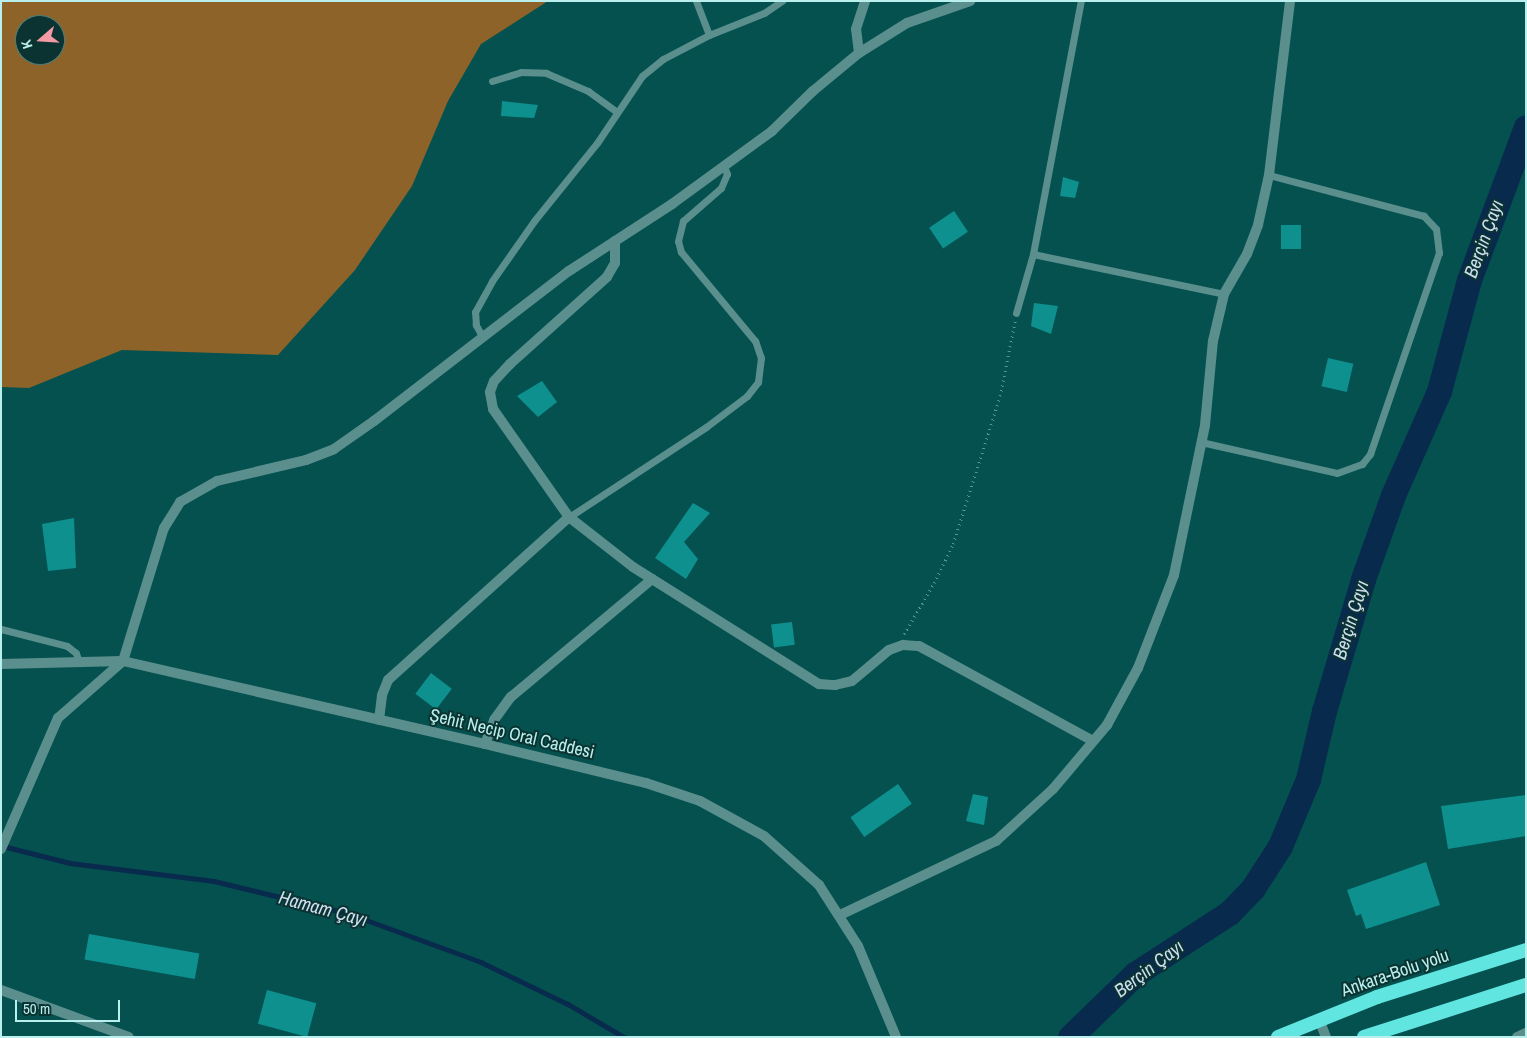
<!DOCTYPE html>
<meta charset="utf-8">
<style>
body{margin:0}
#map{position:relative;width:1527px;height:1038px;overflow:hidden;background:#05514f;font-family:"Archivo Narrow",sans-serif}
div>[style]{position:absolute}
.green>*{inset:0;background:#8d6329}
.stream>*{height:4.5px;margin:-2.25px;padding:0 2.25px;transform-origin:2.25px;border-radius:2.25px;background:#082a4d}
.river>*{height:25px;margin:-12.5px;padding:0 12.5px;transform-origin:12.5px;border-radius:12.5px;background:#082a4d}
.building>*{inset:0;background:#0d908e;transform-origin:0 0}
.path>*{height:2.5px;margin-top:-1.25px;transform-origin:0;background:repeating-linear-gradient(90deg,#559795 0 1px,transparent 0 5px)}
.service>*{height:7px;margin:-3.5px;padding:0 3.5px;transform-origin:3.5px;border-radius:3.5px;background:#5b8f8d}
.minor>*{height:10px;margin:-5px;padding:0 5px;transform-origin:5px;border-radius:5px;background:#5b8f8d}
.tertiary>*{height:10px;margin:-5px;padding:0 5px;transform-origin:5px;border-radius:5px;background:#5b8f8d}
.trunk>*{height:14px;margin:-7px;padding:0 7px;transform-origin:7px;border-radius:7px;background:#61e5e1}
span{translate:-50% -50%;white-space:nowrap;text-align:center;line-height:1.15;-webkit-text-stroke:4px #0a3332;paint-order:stroke}
.street-label{font-size:18px;color:#b9efec}
.water-label{font-size:19px;color:#cedef0;font-style:italic}
.frame{position:absolute;inset:0;border:2px solid #b9efec;pointer-events:none}
.north{position:absolute;left:15px;top:15px;width:50px;height:50px;box-sizing:border-box;background:#0a3332;border:1px solid #507e7c;border-radius:50%;rotate:251deg;font-size:14px;font-weight:700;line-height:20px;text-align:center;color:#b9efec}
.north::after{content:'';display:block;margin:auto;width:18px;height:22px;background:#f49aa4;clip-path:polygon(50% 0,100% 100%,50% 72%,0 100%)}
.scale{position:absolute;left:15px;top:1000px;width:105px;height:22px;box-sizing:border-box;border:2px solid #b9efec;border-top:0;padding-left:6px;font-size:15px;line-height:18px;white-space:nowrap;color:#b9efec;-webkit-text-stroke:4px #0a3332;paint-order:stroke}
</style>
<div id="map">
<div class="green">
<div style="clip-path:polygon(evenodd,1px 1px,548px 1px,481px 44px,448px 101px,412px 186px,355px 270px,278px 355px,122px 350px,29px 388px,1px 387px,1px 1px,25px 25px,55px 25px,55px 55px,25px 55px,25px 25px)"></div>
</div>
<div class="stream">
<div style="left:3px;top:846px;width:69px;rotate:14.2deg"></div>
<div style="left:70px;top:863px;width:145px;rotate:7.1deg"></div>
<div style="left:214px;top:881px;width:140px;rotate:13.6deg"></div>
<div style="left:350px;top:914px;width:140px;rotate:20.1deg"></div>
<div style="left:481px;top:962px;width:97px;rotate:25.8deg"></div>
<div style="left:568px;top:1004px;width:65px;rotate:30.5deg"></div>
</div>
<div class="river">
<div style="left:1070px;top:1037px;width:91px;rotate:-44.1deg"></div>
<div style="left:1135px;top:974px;width:112px;rotate:-33deg"></div>
<div style="left:1229px;top:913px;width:35px;rotate:-46deg"></div>
<div style="left:1253px;top:888px;width:50px;rotate:-57.3deg"></div>
<div style="left:1280px;top:846px;width:73px;rotate:-67.3deg"></div>
<div style="left:1308px;top:779px;width:70px;rotate:-76.8deg"></div>
<div style="left:1324px;top:711px;width:138px;rotate:-73.5deg"></div>
<div style="left:1363px;top:579px;width:89px;rotate:-70.3deg"></div>
<div style="left:1393px;top:495px;width:114px;rotate:-66.1deg"></div>
<div style="left:1439px;top:391px;width:115px;rotate:-74.9deg"></div>
<div style="left:1469px;top:280px;width:163px;rotate:-69.6deg"></div>
</div>
<div class="building">
<div style="clip-path:polygon(502px 101px,538px 105px,534px 118px,501px 116px)"></div>
<div style="clip-path:polygon(1063px 177px,1079px 182px,1075px 198px,1060px 196px)"></div>
<div style="left:954px;top:211px;width:25px;height:30px;rotate:56deg"></div>
<div style="left:1281px;top:225px;width:20px;height:24px"></div>
<div style="clip-path:polygon(1034px 303px,1058px 306px,1051px 334px,1031px 326px)"></div>
<div style="left:1328px;top:358px;width:26px;height:29px;rotate:13deg"></div>
<div style="clip-path:polygon(542px 381px,557px 402px,538px 417px,517px 396px)"></div>
<div style="clip-path:polygon(693px 503px,710px 513px,684px 542px,698px 559px,686px 579px,655px 558px)"></div>
<div style="clip-path:polygon(74px 518px,76px 568px,48px 571px,42px 524px)"></div>
<div style="left:792px;top:622px;width:23px;height:21px;rotate:83deg"></div>
<div style="left:431px;top:673px;width:26px;height:26px;rotate:37deg"></div>
<div style="left:898px;top:784px;width:24px;height:58px;rotate:55deg"></div>
<div style="clip-path:polygon(973px 794px,988px 797px,984px 825px,966px 821px)"></div>
<div style="clip-path:polygon(1526px 795px,1526px 836px,1448px 849px,1441px 806px)"></div>
<div style="clip-path:polygon(1426px 862px,1440px 905px,1366px 929px,1361px 914px,1356px 916px,1347px 890px)"></div>
<div style="left:89px;top:934px;width:112px;height:26px;rotate:10deg"></div>
<div style="left:267px;top:990px;width:51px;height:35px;rotate:15deg"></div>
</div>
<div class="path">
<div style="left:904px;top:634px;width:59px;rotate:-59.5deg"></div>
<div style="left:934px;top:583px;width:43px;rotate:-64deg"></div>
<div style="left:953px;top:544px;width:155px;rotate:-72.4deg"></div>
<div style="left:1000px;top:396px;width:76px;rotate:-78.7deg"></div>
</div>
<div class="service">
<div style="left:696px;top:1px;width:36px;rotate:69deg"></div>
<div style="left:492px;top:81px;width:30px;rotate:-17deg"></div>
<div style="left:521px;top:72px;width:25px;rotate:2deg"></div>
<div style="left:546px;top:73px;width:46px;rotate:23.2deg"></div>
<div style="left:588px;top:91px;width:36px;rotate:36deg"></div>
<div style="left:1033px;top:254px;width:195px;rotate:11.8deg"></div>
<div style="left:1016px;top:313px;width:61px;rotate:-73.9deg"></div>
<div style="left:1033px;top:254px;width:258px;rotate:-79.3deg"></div>
<div style="left:482px;top:336px;width:13px;rotate:-119deg"></div>
<div style="left:476px;top:325px;width:13px;rotate:-94deg"></div>
<div style="left:475px;top:312px;width:35px;rotate:-61deg"></div>
<div style="left:492px;top:281px;width:73px;rotate:-55deg"></div>
<div style="left:534px;top:221px;width:100px;rotate:-51.1deg"></div>
<div style="left:597px;top:143px;width:81px;rotate:-56.1deg"></div>
<div style="left:642px;top:76px;width:27px;rotate:-39deg"></div>
<div style="left:663px;top:59px;width:52px;rotate:-27.6deg"></div>
<div style="left:709px;top:35px;width:59px;rotate:-21.8deg"></div>
<div style="left:764px;top:13px;width:22px;rotate:-34deg"></div>
<div style="left:1201px;top:442px;width:139px;rotate:12.8deg"></div>
<div style="left:1337px;top:473px;width:27px;rotate:-20deg"></div>
<div style="left:1362px;top:464px;width:13px;rotate:-51deg"></div>
<div style="left:1370px;top:454px;width:213px;rotate:-71.1deg"></div>
<div style="left:1439px;top:253px;width:24px;rotate:-97deg"></div>
<div style="left:1436px;top:229px;width:18px;rotate:-133deg"></div>
<div style="left:1424px;top:216px;width:160px;rotate:-165.2deg"></div>
<div style="left:569px;top:517px;width:164px;rotate:-33.3deg"></div>
<div style="left:706px;top:427px;width:51px;rotate:-37.1deg"></div>
<div style="left:747px;top:396px;width:18px;rotate:-52deg"></div>
<div style="left:758px;top:382px;width:24px;rotate:-83deg"></div>
<div style="left:761px;top:358px;width:18px;rotate:-109deg"></div>
<div style="left:755px;top:341px;width:116px;rotate:-129.7deg"></div>
<div style="left:681px;top:252px;width:11px;rotate:-105deg"></div>
<div style="left:678px;top:241px;width:21px;rotate:-76deg"></div>
<div style="left:683px;top:221px;width:50px;rotate:-41deg"></div>
<div style="left:721px;top:188px;width:15px;rotate:-67deg"></div>
<div style="left:727px;top:174px;width:9px;rotate:-111deg"></div>
<div style="left:1px;top:629px;width:68px;rotate:14.4deg"></div>
<div style="left:67px;top:646px;width:11px;rotate:38deg"></div>
<div style="left:76px;top:653px;width:9px;rotate:72deg"></div>
</div>
<div class="minor">
<div style="left:859px;top:53px;width:24px;rotate:-97deg"></div>
<div style="left:856px;top:29px;width:29px;rotate:-72deg"></div>
<div style="left:615px;top:241px;width:22px;rotate:90deg"></div>
<div style="left:615px;top:263px;width:16px;rotate:120deg"></div>
<div style="left:607px;top:277px;width:130px;rotate:138.1deg"></div>
<div style="left:510px;top:364px;width:23px;rotate:133deg"></div>
<div style="left:494px;top:381px;width:12px;rotate:110deg"></div>
<div style="left:490px;top:392px;width:17px;rotate:80deg"></div>
<div style="left:493px;top:409px;width:132px;rotate:54.9deg"></div>
<div style="left:569px;top:517px;width:81px;rotate:38deg"></div>
<div style="left:633px;top:567px;width:220px;rotate:32.2deg"></div>
<div style="left:819px;top:684px;width:16px;rotate:4deg"></div>
<div style="left:835px;top:685px;width:17px;rotate:-13deg"></div>
<div style="left:852px;top:681px;width:48px;rotate:-40deg"></div>
<div style="left:889px;top:650px;width:15px;rotate:-20deg"></div>
<div style="left:903px;top:645px;width:16px;rotate:4deg"></div>
<div style="left:919px;top:646px;width:198px;rotate:28.6deg"></div>
<div style="left:379px;top:720px;width:25px;rotate:-83deg"></div>
<div style="left:382px;top:695px;width:16px;rotate:-68deg"></div>
<div style="left:388px;top:680px;width:244px;rotate:-42deg"></div>
<div style="left:485px;top:744px;width:26px;rotate:-69deg"></div>
<div style="left:494px;top:720px;width:29px;rotate:-54deg"></div>
<div style="left:511px;top:697px;width:184px;rotate:-39.9deg"></div>
<div style="left:840px;top:915px;width:173px;rotate:-25.4deg"></div>
<div style="left:996px;top:841px;width:77px;rotate:-42.4deg"></div>
<div style="left:1053px;top:789px;width:84px;rotate:-49.8deg"></div>
<div style="left:1107px;top:725px;width:65px;rotate:-61.5deg"></div>
<div style="left:1138px;top:668px;width:100px;rotate:-68.8deg"></div>
<div style="left:1174px;top:575px;width:153px;rotate:-78.3deg"></div>
<div style="left:1205px;top:425px;width:84px;rotate:-84.6deg"></div>
<div style="left:1213px;top:341px;width:48px;rotate:-76.8deg"></div>
<div style="left:1224px;top:294px;width:46px;rotate:-60.1deg"></div>
<div style="left:1247px;top:254px;width:31px;rotate:-69deg"></div>
<div style="left:1258px;top:225px;width:51px;rotate:-77.6deg"></div>
<div style="left:1269px;top:175px;width:175px;rotate:-83.1deg"></div>
<div style="left:1px;top:990px;width:136px;rotate:20.2deg"></div>
<div style="left:1517px;top:1037px;width:10px;rotate:-24deg"></div>
</div>
<div class="tertiary">
<div style="left:1px;top:664px;width:122px;rotate:-1.4deg"></div>
<div style="left:123px;top:661px;width:371px;rotate:12.9deg"></div>
<div style="left:485px;top:744px;width:166px;rotate:13.6deg"></div>
<div style="left:646px;top:783px;width:57px;rotate:18.4deg"></div>
<div style="left:700px;top:801px;width:73px;rotate:28.7deg"></div>
<div style="left:764px;top:836px;width:74px;rotate:41.7deg"></div>
<div style="left:819px;top:885px;width:72px;rotate:57.4deg"></div>
<div style="left:858px;top:946px;width:99px;rotate:67.3deg"></div>
<div style="left:1px;top:849px;width:143px;rotate:-66.5deg"></div>
<div style="left:58px;top:718px;width:86px;rotate:-41.2deg"></div>
<div style="left:123px;top:661px;width:139px;rotate:-72.9deg"></div>
<div style="left:164px;top:528px;width:31px;rotate:-58deg"></div>
<div style="left:180px;top:502px;width:43px;rotate:-29.6deg"></div>
<div style="left:217px;top:481px;width:91px;rotate:-13.3deg"></div>
<div style="left:306px;top:460px;width:30px;rotate:-21deg"></div>
<div style="left:334px;top:449px;width:49px;rotate:-35deg"></div>
<div style="left:374px;top:421px;width:246px;rotate:-37.6deg"></div>
<div style="left:569px;top:271px;width:123px;rotate:-33deg"></div>
<div style="left:672px;top:204px;width:124px;rotate:-36.1deg"></div>
<div style="left:772px;top:131px;width:57px;rotate:-44.3deg"></div>
<div style="left:813px;top:91px;width:60px;rotate:-39.6deg"></div>
<div style="left:859px;top:53px;width:57px;rotate:-32deg"></div>
<div style="left:907px;top:23px;width:67px;rotate:-19.2deg"></div>
<div style="left:1319px;top:1019px;width:19px;rotate:69deg"></div>
</div>
<div class="trunk">
<div style="left:1278px;top:1037px;width:107px;rotate:-22deg"></div>
<div style="left:1377px;top:997px;width:156px;rotate:-17.5deg"></div>
<div style="left:1364px;top:1037px;width:170px;rotate:-17.8deg"></div>
</div>
<div class="street-label">
<span style="left:512px;top:734px;rotate:13deg">Şehit Necip Oral Caddesi</span>
<span style="left:1395px;top:973px;rotate:-19deg">Ankara-Bolu yolu</span>
</div>
<div class="water-label">
<span style="left:1484px;top:239px;rotate:-70deg">Berçin Çayı</span>
<span style="left:1351px;top:620px;rotate:-73deg">Berçin Çayı</span>
<span style="left:323px;top:909px;rotate:15deg">Hamam Çayı</span>
<span style="left:1149px;top:969px;rotate:-37deg">Berçin Çayı</span>
</div>
<div class="frame"></div>
<div class="north">K</div>
<div class="scale">50 m</div>
</div>
